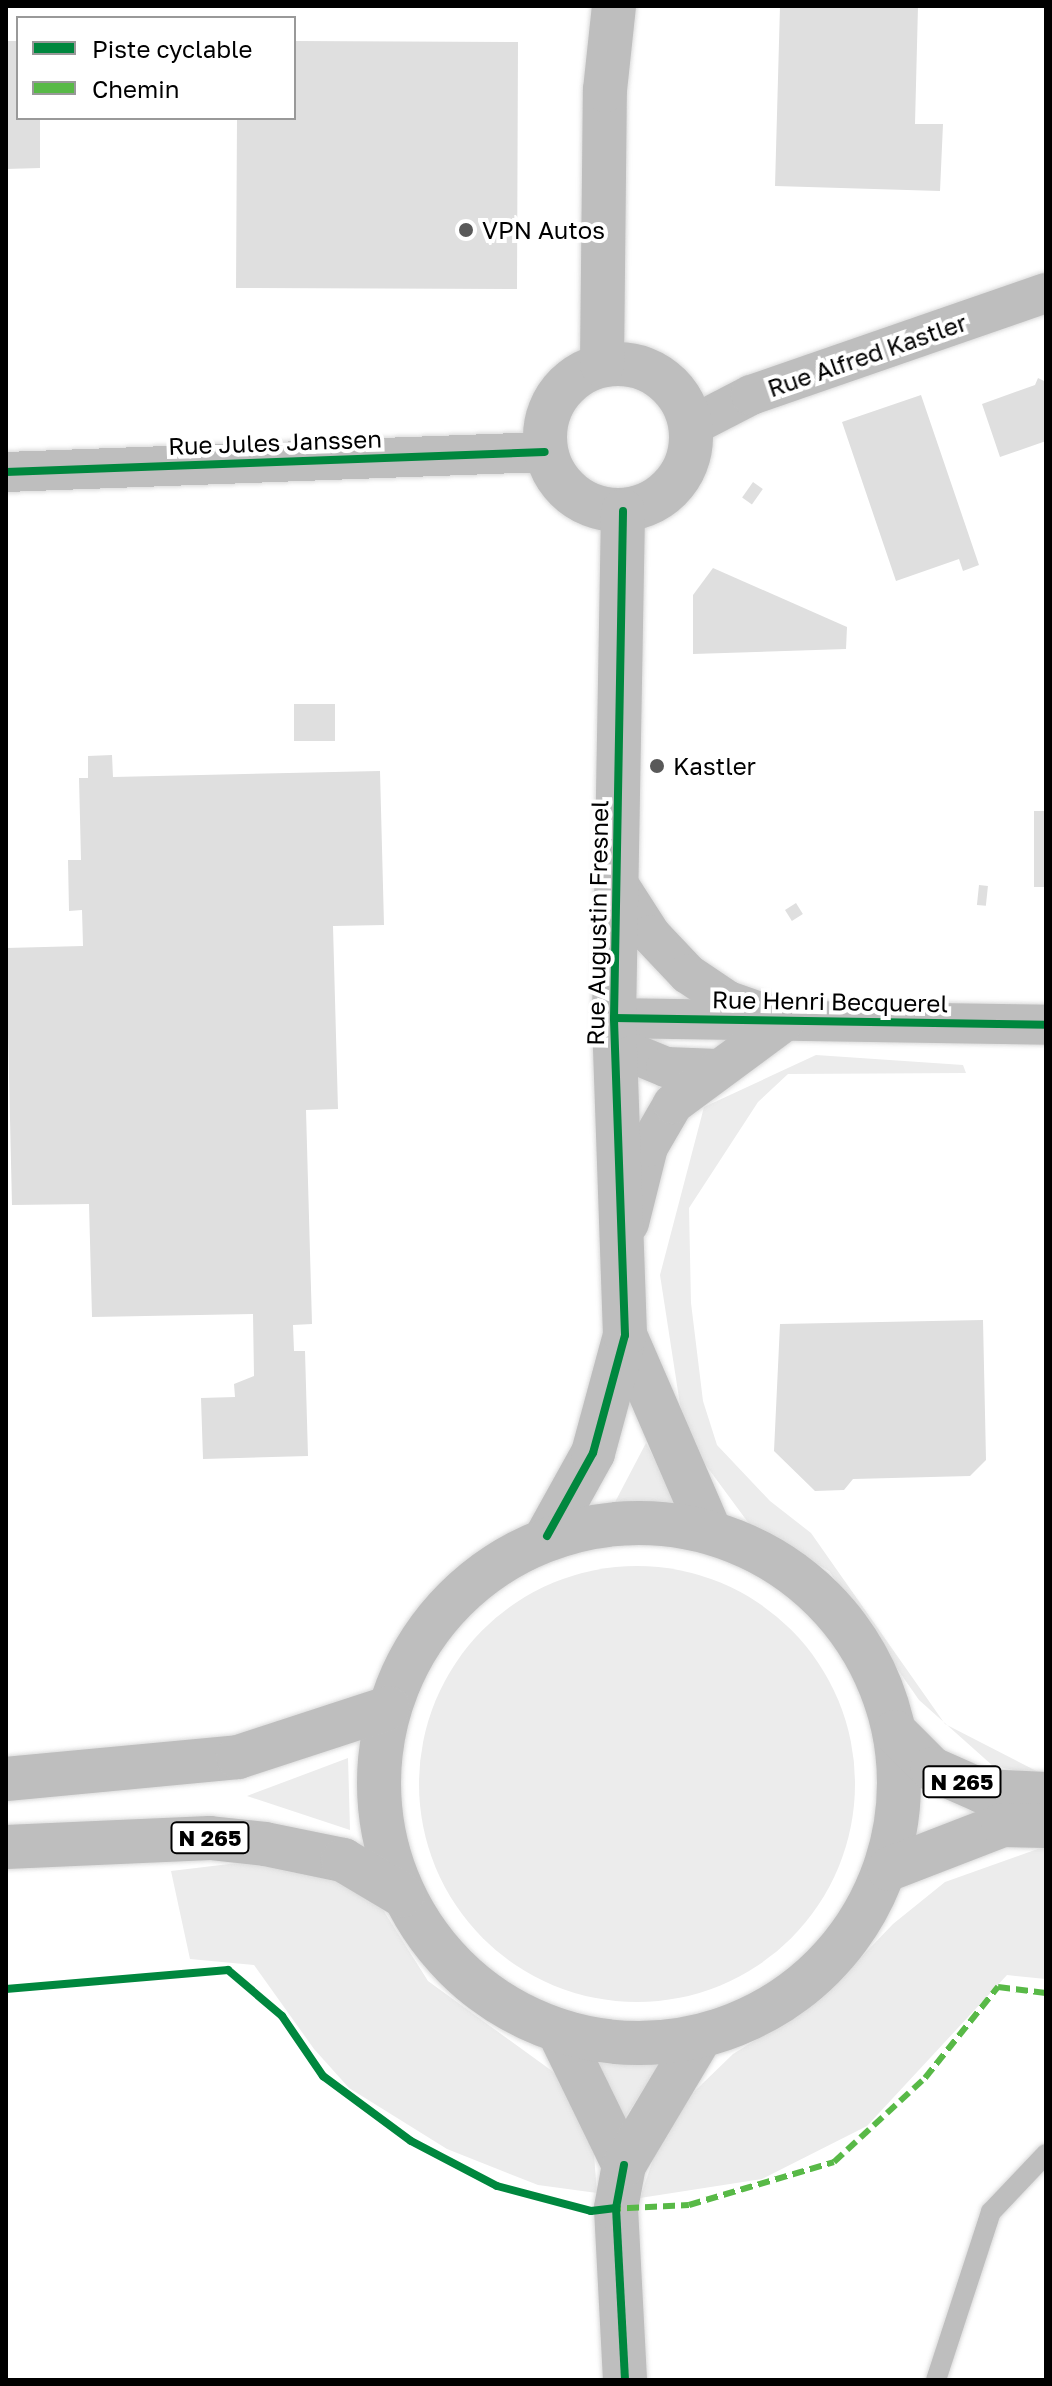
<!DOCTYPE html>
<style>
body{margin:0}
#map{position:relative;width:1052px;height:2386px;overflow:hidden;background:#fff;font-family:"Golos Text",sans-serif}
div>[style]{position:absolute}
.green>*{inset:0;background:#ececec}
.round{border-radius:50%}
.building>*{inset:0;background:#dfdfdf;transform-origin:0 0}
.roads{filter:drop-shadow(0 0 2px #dbdbdb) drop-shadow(0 0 2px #dbdbdb)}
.service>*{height:20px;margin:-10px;padding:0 10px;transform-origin:10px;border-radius:10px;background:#bebebe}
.minor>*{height:40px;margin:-20px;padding:0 20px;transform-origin:20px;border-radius:20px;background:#bebebe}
.tertiary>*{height:44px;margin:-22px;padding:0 22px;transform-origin:22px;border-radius:22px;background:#bebebe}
.tertiary>.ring{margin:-22px;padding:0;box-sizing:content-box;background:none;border:44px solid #bebebe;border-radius:50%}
.primary>*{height:44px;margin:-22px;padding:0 22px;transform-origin:22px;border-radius:22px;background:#bebebe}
.primary>.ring{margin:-22px;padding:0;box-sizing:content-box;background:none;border:44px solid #bebebe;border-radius:50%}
.trunk>*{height:44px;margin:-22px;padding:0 22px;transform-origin:22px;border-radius:22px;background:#bebebe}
.quiet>*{height:6px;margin-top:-3px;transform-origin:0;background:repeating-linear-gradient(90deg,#58b947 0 12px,transparent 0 18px)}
.cycleway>*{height:8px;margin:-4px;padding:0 4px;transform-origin:4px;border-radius:4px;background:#00873e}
.dots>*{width:22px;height:22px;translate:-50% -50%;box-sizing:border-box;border:4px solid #fff;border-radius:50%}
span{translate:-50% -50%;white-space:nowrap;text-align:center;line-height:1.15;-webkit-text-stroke:8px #fff;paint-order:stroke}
.shield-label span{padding:2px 6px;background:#fff;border:2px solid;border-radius:6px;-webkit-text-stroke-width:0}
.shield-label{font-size:22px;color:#000;font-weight:700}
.poi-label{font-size:24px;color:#000}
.left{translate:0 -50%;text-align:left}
.street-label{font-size:24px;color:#000}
.frame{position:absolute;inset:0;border:8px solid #000;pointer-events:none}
.legend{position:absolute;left:16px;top:16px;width:280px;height:104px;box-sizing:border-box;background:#fff;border:2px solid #999;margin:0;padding:10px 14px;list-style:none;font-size:24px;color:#000}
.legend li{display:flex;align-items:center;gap:16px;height:40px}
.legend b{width:40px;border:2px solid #999}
</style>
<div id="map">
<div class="green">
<div style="clip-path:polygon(816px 1055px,963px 1065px,966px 1073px,788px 1074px,758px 1102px,689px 1208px,691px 1303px,703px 1401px,717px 1445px,770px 1501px,811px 1533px,945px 1724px,1046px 1776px,993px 1766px,919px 1700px,829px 1571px,750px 1525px,685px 1437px,660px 1275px,704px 1107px)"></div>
<div style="clip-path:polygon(646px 1443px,679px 1505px,614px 1504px)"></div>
<div class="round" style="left:419px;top:1566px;width:436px;height:436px"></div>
<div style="clip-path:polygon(348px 1758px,350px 1830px,247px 1796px)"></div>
<div style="clip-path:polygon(1046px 1846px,1046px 1979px,1007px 1975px,867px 2126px,762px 2179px,640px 2198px,667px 2118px,733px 2054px,820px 2000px,893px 1924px,945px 1882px)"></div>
<div style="clip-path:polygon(246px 1862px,323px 1874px,380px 1905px,428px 1981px,570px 2084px,592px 2129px,597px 2193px,538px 2185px,447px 2149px,349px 2088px,314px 2049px,254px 1965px,190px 1959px,171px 1871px)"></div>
<div style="clip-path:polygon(590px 2059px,660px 2063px,623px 2121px)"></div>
</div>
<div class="building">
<div style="clip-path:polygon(780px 6px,918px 6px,915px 124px,943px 124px,940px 191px,775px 186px)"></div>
<div style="clip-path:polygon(6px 41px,18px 41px,18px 118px,40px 118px,40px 168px,6px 169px)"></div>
<div style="clip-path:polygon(294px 41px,518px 42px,517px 289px,236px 288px,237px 118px,294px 118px)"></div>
<div style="clip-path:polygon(1038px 378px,1046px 382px,1046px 441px,1000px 457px,982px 404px,1035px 385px)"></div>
<div style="clip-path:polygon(921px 395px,979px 565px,963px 571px,959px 559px,896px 581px,842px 422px)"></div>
<div style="left:753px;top:482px;width:12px;height:19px;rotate:35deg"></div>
<div style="clip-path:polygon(713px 568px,847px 627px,846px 649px,693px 654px,693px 595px)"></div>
<div style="left:335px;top:704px;width:37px;height:41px;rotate:90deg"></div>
<div style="clip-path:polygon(112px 755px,113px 777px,380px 771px,384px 925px,333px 926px,338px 1109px,306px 1110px,312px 1324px,293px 1325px,294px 1351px,305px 1351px,308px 1456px,203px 1459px,201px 1398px,235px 1397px,234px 1384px,254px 1376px,253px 1314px,92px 1317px,89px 1204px,12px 1205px,6px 948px,83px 946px,82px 910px,69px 911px,68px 860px,81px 860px,79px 778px,88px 778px,88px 756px)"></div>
<div style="left:1034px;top:811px;width:12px;height:76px"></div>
<div style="left:979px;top:885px;width:9px;height:20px;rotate:6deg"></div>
<div style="left:796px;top:903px;width:13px;height:13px;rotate:58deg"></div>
<div style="clip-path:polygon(983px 1320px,986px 1460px,970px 1476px,853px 1479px,844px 1490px,815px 1491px,774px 1451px,780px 1324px)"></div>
</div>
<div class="roads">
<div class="service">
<div style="left:936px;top:2380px;width:177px;rotate:-71.9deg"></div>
<div style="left:991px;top:2212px;width:80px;rotate:-46.5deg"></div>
</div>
<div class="minor">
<div style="left:691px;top:426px;width:68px;rotate:-27.3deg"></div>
<div style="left:751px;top:395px;width:312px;rotate:-19.1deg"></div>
<div style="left:6px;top:472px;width:539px;rotate:-2.13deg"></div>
<div style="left:617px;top:882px;width:63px;rotate:57.3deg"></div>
<div style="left:651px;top:935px;width:54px;rotate:46.5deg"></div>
<div style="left:688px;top:974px;width:48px;rotate:34deg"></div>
<div style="left:728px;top:1001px;width:37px;rotate:19deg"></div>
<div style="left:614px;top:1018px;width:432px;rotate:0.9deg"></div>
<div style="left:615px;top:1046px;width:55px;rotate:22.4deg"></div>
<div style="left:666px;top:1067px;width:51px;rotate:2.2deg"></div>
<div style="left:629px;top:1223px;width:78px;rotate:-76deg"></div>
<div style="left:648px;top:1147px;width:50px;rotate:-59.8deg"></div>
<div style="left:673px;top:1104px;width:139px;rotate:-36.5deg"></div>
</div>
<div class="tertiary">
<div class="ring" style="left:545px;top:364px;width:102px;height:102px"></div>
<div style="left:602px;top:365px;width:275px;rotate:-89.4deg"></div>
<div style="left:605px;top:90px;width:84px;rotate:-83.9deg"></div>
<div style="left:625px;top:1335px;width:214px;rotate:66.6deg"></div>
<div style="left:547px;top:1536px;width:95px;rotate:-61deg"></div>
<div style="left:593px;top:1453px;width:122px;rotate:-74.8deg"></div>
<div style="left:625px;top:1335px;width:317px;rotate:-92deg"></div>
<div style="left:614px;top:1018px;width:507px;rotate:-88.98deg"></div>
<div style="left:559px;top:2032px;width:148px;rotate:64deg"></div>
<div style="left:625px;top:2380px;width:172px;rotate:-93deg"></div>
<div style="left:616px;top:2208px;width:44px;rotate:-79.5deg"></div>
<div style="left:624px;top:2165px;width:150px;rotate:-59.2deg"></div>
</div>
<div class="primary">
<div class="ring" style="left:379px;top:1523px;width:476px;height:476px"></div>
<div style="left:895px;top:1732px;width:52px;rotate:45deg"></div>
<div style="left:932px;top:1769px;width:55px;rotate:23.7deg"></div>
<div style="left:982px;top:1791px;width:64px;rotate:2.7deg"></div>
<div style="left:889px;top:1869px;width:122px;rotate:-21.1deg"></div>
<div style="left:1003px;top:1825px;width:43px;rotate:1.3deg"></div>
</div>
<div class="trunk">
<div style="left:6px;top:1779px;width:233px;rotate:-5.4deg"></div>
<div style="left:238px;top:1757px;width:158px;rotate:-18.1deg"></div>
<div style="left:6px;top:1847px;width:204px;rotate:-2.5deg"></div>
<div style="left:210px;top:1838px;width:55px;rotate:6.2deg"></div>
<div style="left:265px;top:1844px;width:80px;rotate:11.6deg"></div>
<div style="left:343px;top:1860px;width:69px;rotate:30.7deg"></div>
</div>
</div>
<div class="quiet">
<div style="left:609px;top:2209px;width:80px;rotate:-2.9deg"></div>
<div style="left:689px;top:2205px;width:151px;rotate:-16.5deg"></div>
<div style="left:834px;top:2162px;width:124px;rotate:-42.7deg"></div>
<div style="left:925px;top:2078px;width:117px;rotate:-51.3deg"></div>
<div style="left:998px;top:1987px;width:48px;rotate:7.1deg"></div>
</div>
<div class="cycleway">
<div style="left:6px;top:472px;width:539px;rotate:-2.13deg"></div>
<div style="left:614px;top:1018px;width:432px;rotate:0.9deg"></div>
<div style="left:547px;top:1536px;width:95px;rotate:-61deg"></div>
<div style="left:593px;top:1453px;width:122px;rotate:-74.8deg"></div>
<div style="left:625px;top:1335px;width:317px;rotate:-92deg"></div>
<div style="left:614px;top:1018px;width:507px;rotate:-88.98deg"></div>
<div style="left:6px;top:1989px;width:223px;rotate:-4.9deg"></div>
<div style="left:228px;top:1970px;width:71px;rotate:40.4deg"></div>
<div style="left:282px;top:2016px;width:73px;rotate:55.7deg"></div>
<div style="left:323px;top:2076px;width:109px;rotate:36.5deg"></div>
<div style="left:411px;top:2141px;width:97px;rotate:27.6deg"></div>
<div style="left:497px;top:2186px;width:97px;rotate:14.9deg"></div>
<div style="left:591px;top:2211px;width:25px;rotate:-7deg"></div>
<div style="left:624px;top:2165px;width:44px;rotate:100.5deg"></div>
<div style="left:616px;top:2208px;width:172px;rotate:87deg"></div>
</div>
<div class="dots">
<div style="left:466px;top:230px;background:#595959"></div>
<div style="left:657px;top:766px;background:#595959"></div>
</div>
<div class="shield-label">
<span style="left:962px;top:1782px">N 265</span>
<span style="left:210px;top:1838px">N 265</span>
</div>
<div class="poi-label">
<span class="left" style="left:482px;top:230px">VPN Autos</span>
<span class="left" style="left:673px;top:766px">Kastler</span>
</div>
<div class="street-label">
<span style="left:867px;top:355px;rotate:-19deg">Rue Alfred Kastler</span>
<span style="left:275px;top:442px;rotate:-2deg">Rue Jules Janssen</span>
<span style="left:597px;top:923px;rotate:-89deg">Rue Augustin Fresnel</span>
<span style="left:830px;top:1001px;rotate:1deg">Rue Henri Becquerel</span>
</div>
<div class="frame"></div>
<ul class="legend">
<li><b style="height:10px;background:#00873e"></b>Piste cyclable</li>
<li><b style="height:10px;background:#58b947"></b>Chemin</li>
</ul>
</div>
